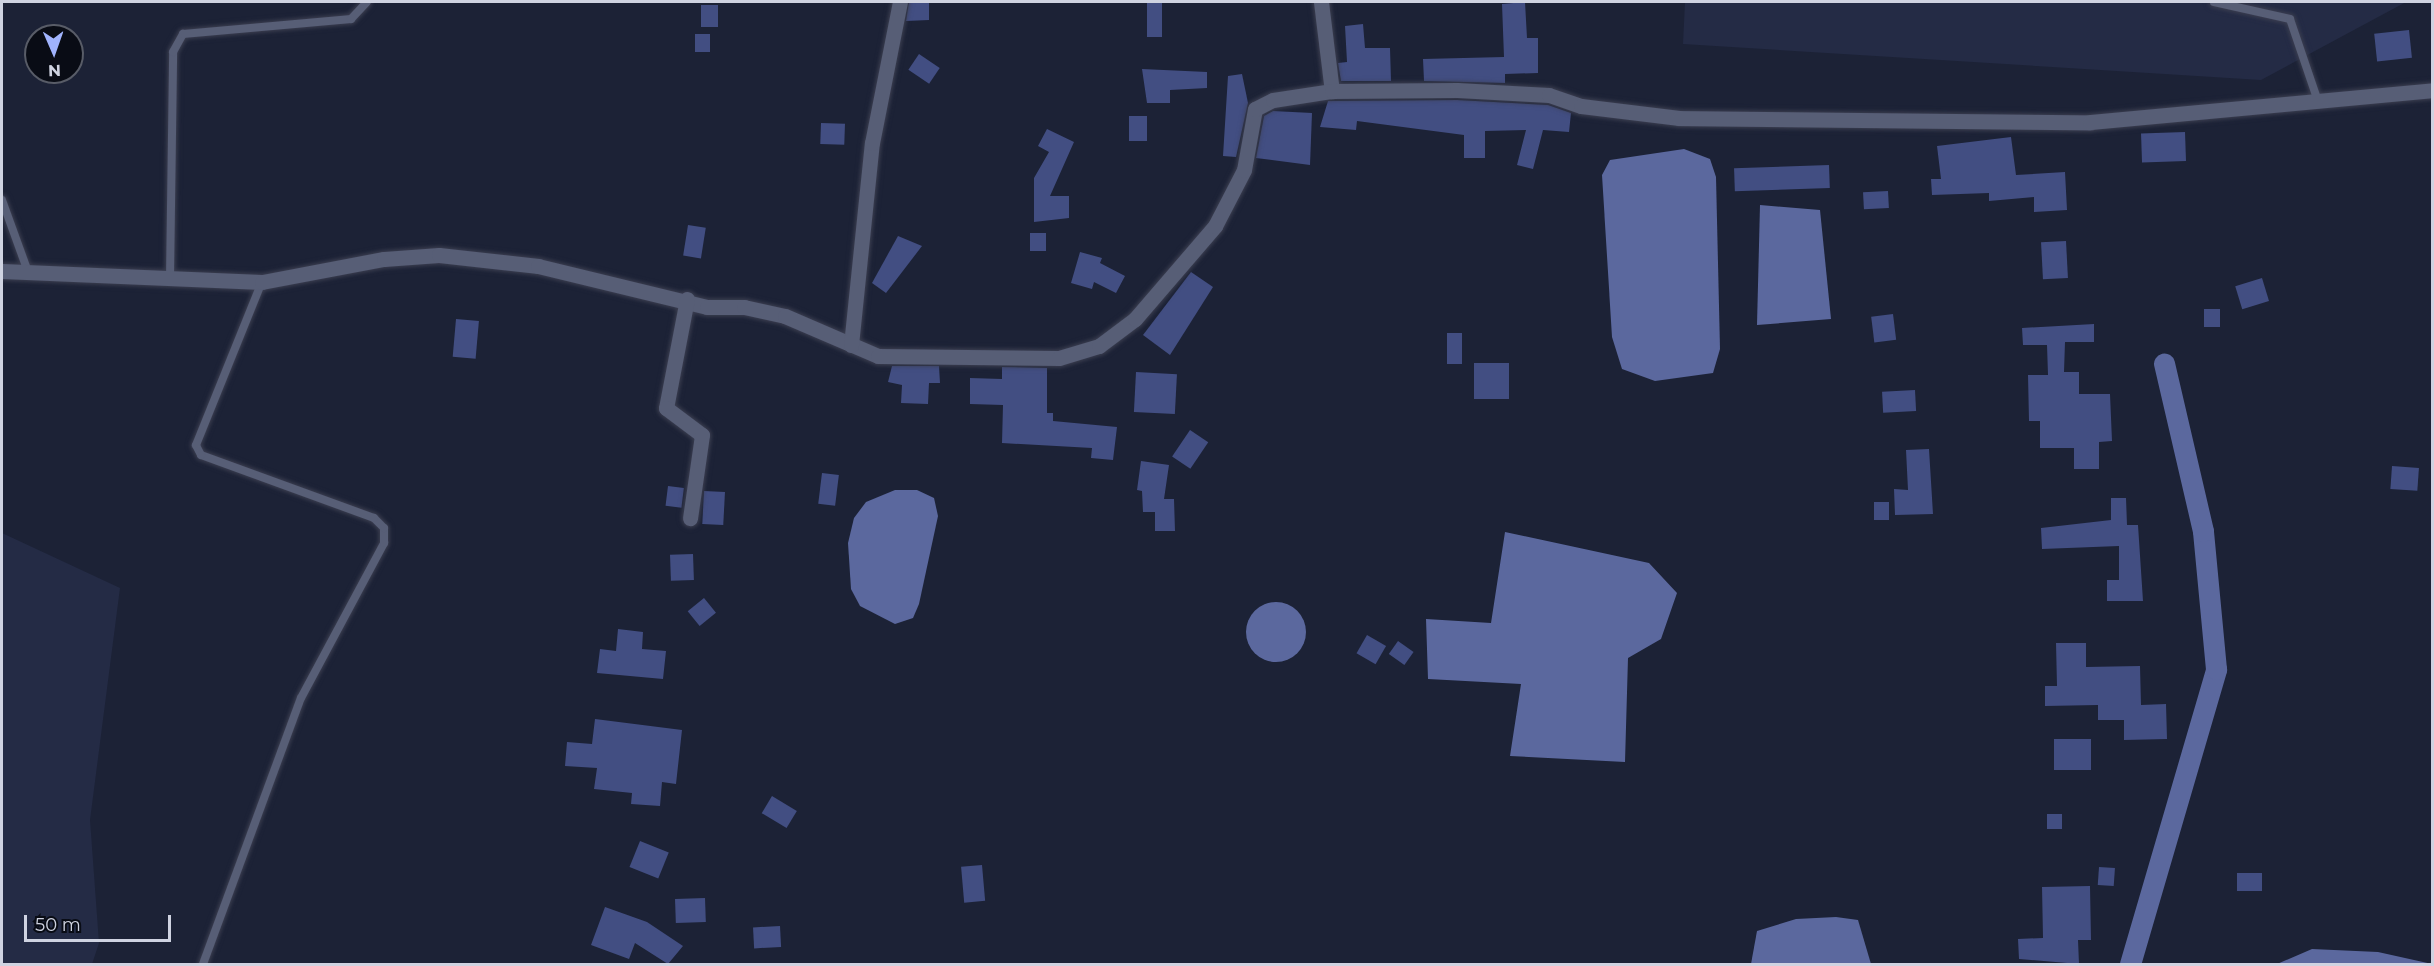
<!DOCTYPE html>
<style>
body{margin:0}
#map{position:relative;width:2434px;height:966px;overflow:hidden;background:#1c2236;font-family:Montserrat,sans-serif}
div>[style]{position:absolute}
.built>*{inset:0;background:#242b45}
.water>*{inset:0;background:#5b689e}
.round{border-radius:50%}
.canal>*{height:21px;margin:-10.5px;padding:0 10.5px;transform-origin:10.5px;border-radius:10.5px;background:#5b689e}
.building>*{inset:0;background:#424e82;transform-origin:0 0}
.roads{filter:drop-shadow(0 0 2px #3b3e50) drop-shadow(0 0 2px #3b3e50)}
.service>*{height:8px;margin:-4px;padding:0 4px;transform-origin:4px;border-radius:4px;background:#575e76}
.minor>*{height:15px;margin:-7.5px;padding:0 7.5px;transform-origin:7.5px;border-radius:7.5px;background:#575e76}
span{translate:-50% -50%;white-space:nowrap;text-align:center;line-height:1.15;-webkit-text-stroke:6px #090c15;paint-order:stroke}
.frame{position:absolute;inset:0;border:3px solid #cfd3e1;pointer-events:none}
.north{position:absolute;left:24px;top:24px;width:60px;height:60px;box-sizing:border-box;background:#090c15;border:2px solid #585c67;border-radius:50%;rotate:178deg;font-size:16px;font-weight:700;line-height:24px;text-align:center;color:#cfd3e1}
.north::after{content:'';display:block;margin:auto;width:21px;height:27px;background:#a0b3fd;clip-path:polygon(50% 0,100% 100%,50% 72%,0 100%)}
.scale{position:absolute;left:24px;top:915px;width:147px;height:27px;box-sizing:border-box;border:3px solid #cfd3e1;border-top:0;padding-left:8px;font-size:18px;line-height:21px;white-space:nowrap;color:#cfd3e1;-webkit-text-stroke:4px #090c15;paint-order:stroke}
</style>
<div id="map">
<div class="built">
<div style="clip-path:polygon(1685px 2px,2406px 2px,2261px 80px,1683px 44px)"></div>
<div style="clip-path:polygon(2px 533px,120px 588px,90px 820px,99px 943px,92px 964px,2px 964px)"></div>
</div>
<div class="water">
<div style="clip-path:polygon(1684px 149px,1710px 159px,1716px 177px,1720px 349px,1713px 373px,1655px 381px,1622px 369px,1612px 337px,1602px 175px,1610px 160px)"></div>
<div style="clip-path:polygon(1760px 205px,1820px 210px,1831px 319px,1757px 325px)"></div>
<div style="clip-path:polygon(895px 490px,917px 490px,934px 498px,938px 516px,919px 604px,913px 618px,895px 624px,860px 606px,851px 589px,848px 543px,854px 518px,866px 502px)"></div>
<div style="clip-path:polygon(1505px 532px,1649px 563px,1677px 593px,1661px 639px,1628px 658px,1625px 762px,1510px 756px,1521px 684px,1428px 679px,1426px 619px,1491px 623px)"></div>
<div class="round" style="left:1246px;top:602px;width:60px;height:60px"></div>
<div style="clip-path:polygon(1836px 917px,1858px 920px,1871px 964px,1751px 964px,1757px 931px,1796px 919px)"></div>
<div style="clip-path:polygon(2312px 949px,2378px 952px,2432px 964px,2277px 964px)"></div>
</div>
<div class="canal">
<div style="left:2130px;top:964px;width:307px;rotate:-73.7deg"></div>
<div style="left:2216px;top:669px;width:139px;rotate:-95.4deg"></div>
<div style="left:2203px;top:531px;width:172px;rotate:-103.1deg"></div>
</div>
<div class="building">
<div style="clip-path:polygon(909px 2px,929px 2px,929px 20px,906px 21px)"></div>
<div style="left:1147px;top:2px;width:15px;height:35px"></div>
<div style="clip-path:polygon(1525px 2px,1527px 38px,1538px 38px,1538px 73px,1505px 74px,1505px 83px,1424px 81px,1423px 59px,1504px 57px,1502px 4px)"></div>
<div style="left:701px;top:5px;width:17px;height:22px"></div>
<div style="clip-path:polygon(1363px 24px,1365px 48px,1390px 48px,1391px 81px,1341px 81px,1338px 63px,1347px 62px,1345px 26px)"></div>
<div style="left:2409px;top:30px;width:28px;height:35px;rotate:84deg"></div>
<div style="left:695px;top:34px;width:15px;height:18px"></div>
<div style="left:919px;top:54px;width:25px;height:19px;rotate:34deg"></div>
<div style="clip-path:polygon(1142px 69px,1207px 72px,1207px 88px,1170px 90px,1170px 103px,1147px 103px)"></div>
<div style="clip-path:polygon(1242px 74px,1248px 103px,1236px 157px,1223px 156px,1228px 76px)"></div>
<div style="clip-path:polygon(1457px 100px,1548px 105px,1571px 113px,1569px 132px,1543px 130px,1533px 169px,1517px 165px,1526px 130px,1485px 131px,1485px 158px,1464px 158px,1464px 135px,1357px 121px,1356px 130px,1320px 127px,1328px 101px)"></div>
<div style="clip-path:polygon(1273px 111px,1312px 113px,1310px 165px,1256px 158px,1264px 116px)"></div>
<div style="left:1129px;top:116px;width:18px;height:25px"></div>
<div style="left:821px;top:123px;width:24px;height:21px;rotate:2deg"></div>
<div style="clip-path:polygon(1047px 129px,1074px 142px,1050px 196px,1069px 196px,1069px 218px,1034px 222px,1034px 178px,1049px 152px,1038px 146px)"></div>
<div style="left:2185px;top:132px;width:29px;height:44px;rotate:88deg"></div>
<div style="clip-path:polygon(2011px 137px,2016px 175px,2065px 172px,2067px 210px,2034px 212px,2034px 197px,1989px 201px,1989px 193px,1932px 195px,1931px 179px,1941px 179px,1937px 146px)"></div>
<div style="left:1829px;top:165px;width:23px;height:95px;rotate:88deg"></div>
<div style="left:1888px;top:191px;width:17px;height:25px;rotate:87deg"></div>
<div style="left:688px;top:225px;width:18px;height:31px;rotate:9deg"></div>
<div style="left:1030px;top:233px;width:16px;height:18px"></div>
<div style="clip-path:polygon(898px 236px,922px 246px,886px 293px,872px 283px)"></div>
<div style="left:2066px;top:241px;width:37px;height:25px;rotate:87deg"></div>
<div style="clip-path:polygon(1080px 252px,1102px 258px,1100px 263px,1125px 276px,1116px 293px,1094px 282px,1092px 289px,1071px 283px)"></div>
<div style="clip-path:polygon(1191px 272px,1213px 287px,1170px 355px,1143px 335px)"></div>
<div style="left:2262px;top:278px;width:24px;height:28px;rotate:73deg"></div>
<div style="left:2220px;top:309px;width:18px;height:16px;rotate:90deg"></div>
<div style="left:1893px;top:314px;width:26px;height:22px;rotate:83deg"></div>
<div style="left:456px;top:319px;width:23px;height:38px;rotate:5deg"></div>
<div style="clip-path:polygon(2094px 324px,2094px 342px,2065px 342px,2064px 372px,2079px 372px,2079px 394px,2110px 394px,2112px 441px,2099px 442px,2099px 469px,2074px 469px,2074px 448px,2040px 448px,2040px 421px,2029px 421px,2028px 375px,2048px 375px,2047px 345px,2023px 345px,2022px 328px)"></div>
<div style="left:1447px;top:333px;width:15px;height:31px"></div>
<div style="left:1474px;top:363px;width:35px;height:36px"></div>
<div style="clip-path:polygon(892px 366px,939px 366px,940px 383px,929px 383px,928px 404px,901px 403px,902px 385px,888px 382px)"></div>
<div style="clip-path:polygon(1002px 367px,1047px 368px,1047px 413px,1053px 413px,1053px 421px,1117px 427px,1113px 460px,1091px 458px,1092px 448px,1002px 443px,1003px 405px,970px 404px,970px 378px,1002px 379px)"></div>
<div style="left:1136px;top:372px;width:41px;height:40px;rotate:3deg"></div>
<div style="left:1915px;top:390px;width:21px;height:33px;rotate:87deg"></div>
<div style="left:1190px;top:430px;width:22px;height:32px;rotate:34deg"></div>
<div style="clip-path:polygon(1929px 449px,1933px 514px,1895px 515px,1894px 489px,1908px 490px,1906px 450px)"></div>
<div style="clip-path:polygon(1141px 461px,1169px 465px,1164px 499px,1174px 499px,1175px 531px,1155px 531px,1155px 512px,1143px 512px,1142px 491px,1137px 490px)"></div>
<div style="left:2392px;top:466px;width:27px;height:23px;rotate:4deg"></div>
<div style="left:822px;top:473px;width:17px;height:31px;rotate:7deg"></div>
<div style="left:668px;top:486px;width:16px;height:20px;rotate:7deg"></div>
<div style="left:704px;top:491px;width:21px;height:33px;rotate:3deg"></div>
<div style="clip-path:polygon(2111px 498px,2126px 498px,2127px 525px,2138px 525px,2143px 601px,2107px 601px,2107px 580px,2119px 580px,2119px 546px,2042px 549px,2041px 528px,2111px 520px)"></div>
<div style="left:1874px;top:502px;width:15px;height:18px"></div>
<div style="left:693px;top:554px;width:26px;height:23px;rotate:88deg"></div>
<div style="left:704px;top:598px;width:19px;height:21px;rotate:51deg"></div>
<div style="clip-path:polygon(618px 629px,643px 632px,642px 649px,666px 651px,663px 679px,597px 673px,600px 649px,616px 651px)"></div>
<div style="left:1367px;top:635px;width:22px;height:21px;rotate:30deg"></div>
<div style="left:1398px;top:641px;width:19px;height:16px;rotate:35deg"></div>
<div style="clip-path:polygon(2056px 643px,2086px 643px,2086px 667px,2140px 666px,2141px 705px,2166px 704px,2167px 739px,2124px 740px,2124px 720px,2098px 720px,2098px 705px,2045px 706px,2045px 686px,2057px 686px)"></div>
<div style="clip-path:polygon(595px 719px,682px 730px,676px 784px,662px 782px,660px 806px,631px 804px,632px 793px,594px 789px,597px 768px,565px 766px,567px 742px,592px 744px)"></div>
<div style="left:2091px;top:739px;width:31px;height:37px;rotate:90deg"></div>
<div style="left:772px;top:796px;width:29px;height:20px;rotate:31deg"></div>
<div style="left:2047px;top:814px;width:15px;height:15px"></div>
<div style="left:640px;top:841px;width:31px;height:28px;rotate:22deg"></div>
<div style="left:982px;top:865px;width:36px;height:21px;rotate:85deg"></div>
<div style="left:2099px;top:867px;width:16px;height:18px;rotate:4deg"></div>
<div style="left:2237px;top:873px;width:25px;height:18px"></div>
<div style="clip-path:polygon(2090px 886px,2091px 940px,2078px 940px,2079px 964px,2019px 959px,2018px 939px,2043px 938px,2042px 887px)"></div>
<div style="left:705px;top:898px;width:24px;height:30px;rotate:88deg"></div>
<div style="clip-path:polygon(605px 907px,647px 922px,683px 946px,668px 964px,635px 943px,629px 959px,591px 945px)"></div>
<div style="left:780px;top:926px;width:21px;height:27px;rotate:87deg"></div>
</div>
<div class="roads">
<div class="service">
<div style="left:2214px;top:2px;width:78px;rotate:12.6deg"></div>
<div style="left:2290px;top:19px;width:90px;rotate:71.2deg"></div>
<div style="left:2px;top:200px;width:77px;rotate:70.1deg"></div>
<div style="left:170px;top:278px;width:226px;rotate:-89.2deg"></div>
<div style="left:173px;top:52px;width:21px;rotate:-61deg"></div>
<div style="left:183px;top:34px;width:169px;rotate:-5.1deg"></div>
<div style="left:351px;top:19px;width:23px;rotate:-47deg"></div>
<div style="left:203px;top:964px;width:283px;rotate:-69.8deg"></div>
<div style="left:301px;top:698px;width:176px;rotate:-61.8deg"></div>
<div style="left:384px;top:543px;width:15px;rotate:-90deg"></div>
<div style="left:384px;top:528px;width:14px;rotate:-135deg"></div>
<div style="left:374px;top:518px;width:184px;rotate:-160deg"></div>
<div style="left:201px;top:455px;width:11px;rotate:-117deg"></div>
<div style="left:196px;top:445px;width:176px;rotate:-68deg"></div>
</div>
<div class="minor">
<div style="left:1321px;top:2px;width:90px;rotate:83deg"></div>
<div style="left:2px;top:271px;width:260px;rotate:2.4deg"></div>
<div style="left:262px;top:282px;width:124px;rotate:-10.7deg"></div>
<div style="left:384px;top:259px;width:55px;rotate:-4.2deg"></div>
<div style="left:439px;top:255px;width:100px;rotate:6.3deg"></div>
<div style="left:538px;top:266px;width:174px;rotate:13.6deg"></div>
<div style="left:707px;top:307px;width:37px"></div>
<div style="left:744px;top:307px;width:42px;rotate:12.4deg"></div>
<div style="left:785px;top:316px;width:101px;rotate:23.3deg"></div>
<div style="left:878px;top:356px;width:181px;rotate:0.6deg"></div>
<div style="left:1059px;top:358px;width:42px;rotate:-16.7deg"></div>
<div style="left:1099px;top:346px;width:45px;rotate:-36.9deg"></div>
<div style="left:1135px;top:319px;width:123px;rotate:-49.3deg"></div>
<div style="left:1215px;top:226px;width:63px;rotate:-62.6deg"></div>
<div style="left:1244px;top:170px;width:62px;rotate:-79.8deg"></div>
<div style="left:1255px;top:109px;width:20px;rotate:-27deg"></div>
<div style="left:1273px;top:100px;width:60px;rotate:-8.7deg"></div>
<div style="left:1332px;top:91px;width:125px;rotate:-0.5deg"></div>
<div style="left:1457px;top:90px;width:92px;rotate:3.1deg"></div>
<div style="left:1549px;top:95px;width:34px;rotate:19deg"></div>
<div style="left:1581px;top:106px;width:99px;rotate:7deg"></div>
<div style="left:1679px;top:118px;width:411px;rotate:0.6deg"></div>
<div style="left:2090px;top:122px;width:343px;rotate:-5.3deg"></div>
<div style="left:687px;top:299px;width:111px;rotate:100.9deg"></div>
<div style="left:666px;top:408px;width:45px;rotate:36.9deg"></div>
<div style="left:702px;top:435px;width:84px;rotate:98.2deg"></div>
<div style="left:851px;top:345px;width:203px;rotate:-84.1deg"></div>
<div style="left:872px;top:143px;width:144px;rotate:-78.8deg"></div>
</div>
</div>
<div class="frame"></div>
<div class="north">N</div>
<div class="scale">50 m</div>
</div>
